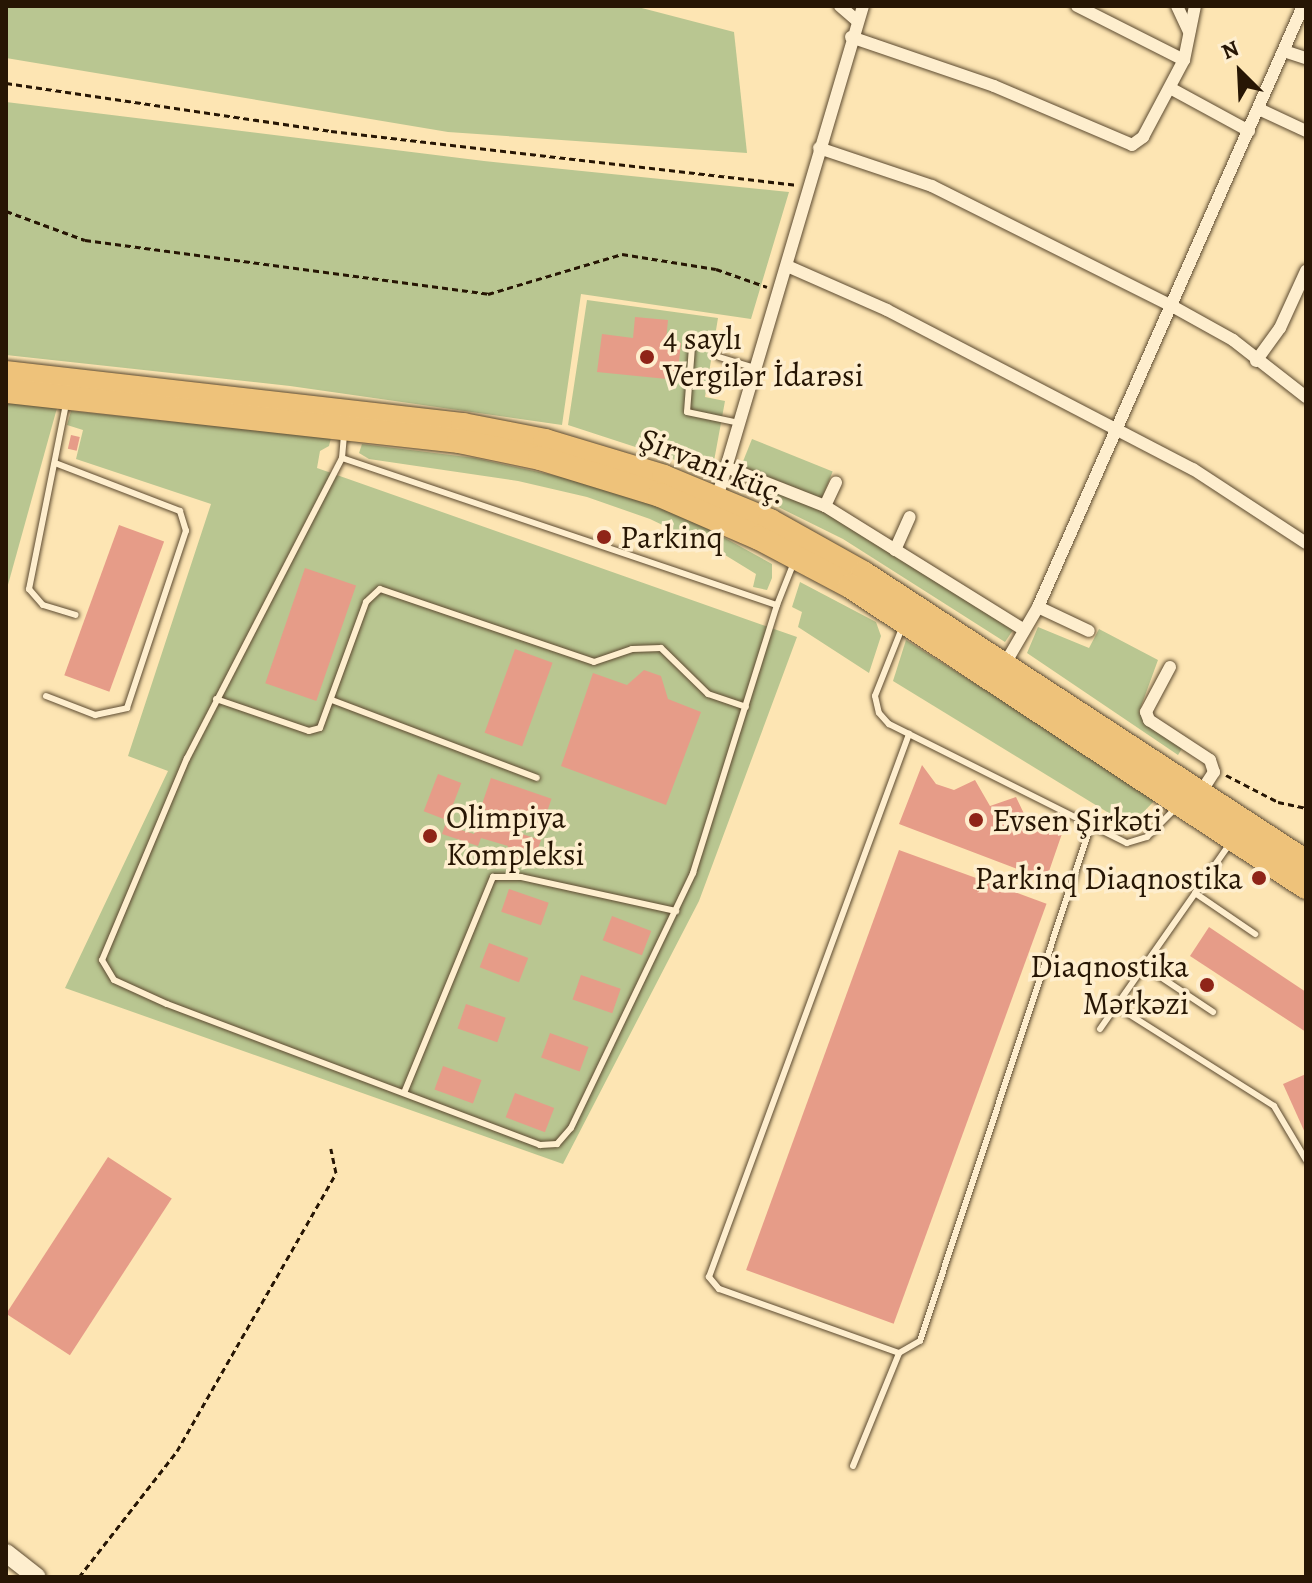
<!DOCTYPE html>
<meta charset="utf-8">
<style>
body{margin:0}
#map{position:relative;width:1312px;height:1583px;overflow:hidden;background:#fde5b3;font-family:Alegreya,serif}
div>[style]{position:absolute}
.green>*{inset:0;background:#b9c691;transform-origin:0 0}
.building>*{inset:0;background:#e69c88;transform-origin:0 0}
.path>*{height:3px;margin-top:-1.5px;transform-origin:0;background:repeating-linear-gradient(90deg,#271604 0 6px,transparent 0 10px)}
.roads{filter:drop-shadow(0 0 2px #5c4a30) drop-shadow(0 0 2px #5c4a30)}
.lane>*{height:6px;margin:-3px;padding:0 3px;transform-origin:3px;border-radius:3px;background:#feeece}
.street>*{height:12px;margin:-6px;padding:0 6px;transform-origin:6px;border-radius:6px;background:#feeece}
.secondary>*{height:18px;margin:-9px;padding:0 9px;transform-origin:9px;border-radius:9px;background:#feeece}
.highway>*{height:24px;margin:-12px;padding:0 12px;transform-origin:12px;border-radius:12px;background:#eec27a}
.dots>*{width:22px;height:22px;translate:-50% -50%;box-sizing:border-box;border:4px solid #feeece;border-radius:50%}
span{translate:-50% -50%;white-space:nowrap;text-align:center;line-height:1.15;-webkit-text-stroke:7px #feeece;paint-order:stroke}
.poi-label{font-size:32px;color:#271604}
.left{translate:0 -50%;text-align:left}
.right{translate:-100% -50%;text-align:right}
.street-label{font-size:32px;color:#271604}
.frame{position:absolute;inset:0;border:8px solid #271604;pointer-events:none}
.north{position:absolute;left:1200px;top:32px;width:80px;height:80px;-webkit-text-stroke:6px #feeece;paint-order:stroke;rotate:336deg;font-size:22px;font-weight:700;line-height:32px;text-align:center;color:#271604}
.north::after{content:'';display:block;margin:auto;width:28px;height:36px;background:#271604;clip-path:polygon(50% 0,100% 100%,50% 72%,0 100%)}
</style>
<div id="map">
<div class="green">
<div style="clip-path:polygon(6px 6px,634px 6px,734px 32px,747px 153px,448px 132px,6px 58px)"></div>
<div style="clip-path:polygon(6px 102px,484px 161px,789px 192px,751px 319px,581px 294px,562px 425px,290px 386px,6px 355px)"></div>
<div style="clip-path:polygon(587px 300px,718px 318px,705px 397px,725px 401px,712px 472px,568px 425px)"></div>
<div style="clip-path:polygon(6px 402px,57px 408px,6px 592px)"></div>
<div style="clip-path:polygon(71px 411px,331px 438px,329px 446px,320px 451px,317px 468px,797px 637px,699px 901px,563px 1164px,65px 988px,168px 771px,128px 756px,211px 504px,76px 459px,83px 430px,67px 425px)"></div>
<div style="left:752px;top:439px;width:87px;height:29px;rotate:22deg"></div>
<div style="clip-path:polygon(362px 444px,475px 458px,598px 485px,683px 515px,772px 564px,772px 578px,767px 590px,753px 587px,756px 574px,725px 555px,650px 519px,587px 497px,518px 481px,369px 459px,359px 453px)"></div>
<div style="clip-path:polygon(771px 486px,817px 507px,1013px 630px,1005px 642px,843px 539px,764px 500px)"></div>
<div style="clip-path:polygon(800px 582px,876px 622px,881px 636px,869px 673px,798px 627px,802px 612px,792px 607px)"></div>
<div style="clip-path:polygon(1038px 627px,1089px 648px,1099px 629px,1158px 660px,1139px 712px,1183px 747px,1178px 755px,1027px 653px)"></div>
<div style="clip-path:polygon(906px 640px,1157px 798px,1130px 826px,893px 681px)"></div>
</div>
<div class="building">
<div style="clip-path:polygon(635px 317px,668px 320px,666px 341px,681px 343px,677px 380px,597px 372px,602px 334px,633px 338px)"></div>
<div style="left:71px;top:435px;width:9px;height:14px;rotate:13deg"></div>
<div style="left:748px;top:483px;width:18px;height:9px;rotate:22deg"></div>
<div style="left:119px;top:525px;width:48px;height:160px;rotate:20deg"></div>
<div style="left:305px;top:568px;width:54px;height:122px;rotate:19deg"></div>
<div style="left:515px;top:649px;width:40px;height:89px;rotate:20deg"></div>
<div style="clip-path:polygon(644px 670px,661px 676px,668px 699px,701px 712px,666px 805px,561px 766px,593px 673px,627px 685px)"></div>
<div style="clip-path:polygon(922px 765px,936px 784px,954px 790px,975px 780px,990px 806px,1016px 797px,1027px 820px,1045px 828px,1066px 822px,1046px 880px,899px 824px)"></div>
<div style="left:438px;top:774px;width:25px;height:40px;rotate:21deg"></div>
<div style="left:491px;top:778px;width:64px;height:32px;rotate:19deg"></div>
<div style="clip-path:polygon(478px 820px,541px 840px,532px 866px,505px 857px,508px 846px,481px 838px,478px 846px,442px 834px,445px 825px,474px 834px)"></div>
<div style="left:899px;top:850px;width:157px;height:447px;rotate:20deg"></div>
<div style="left:509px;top:889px;width:42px;height:24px;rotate:19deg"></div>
<div style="left:612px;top:916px;width:42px;height:26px;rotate:21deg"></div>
<div style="clip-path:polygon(1209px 927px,1306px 992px,1306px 1032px,1190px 956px)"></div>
<div style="left:489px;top:943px;width:42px;height:26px;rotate:21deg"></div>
<div style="left:581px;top:975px;width:42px;height:26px;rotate:19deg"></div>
<div style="left:466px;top:1004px;width:42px;height:26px;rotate:19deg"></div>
<div style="left:550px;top:1033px;width:41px;height:26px;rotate:20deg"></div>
<div style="left:443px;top:1066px;width:41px;height:25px;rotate:20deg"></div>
<div style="clip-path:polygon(1306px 1074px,1306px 1135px,1283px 1084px)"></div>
<div style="left:515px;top:1093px;width:42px;height:26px;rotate:21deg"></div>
<div style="left:108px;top:1157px;width:76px;height:187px;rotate:33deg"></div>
</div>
<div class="path">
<div style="left:6px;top:83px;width:329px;rotate:8.4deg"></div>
<div style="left:331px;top:131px;width:470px;rotate:6.6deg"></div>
<div style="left:6px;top:211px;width:84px;rotate:20.2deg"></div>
<div style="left:85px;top:240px;width:407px;rotate:7.6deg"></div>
<div style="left:488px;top:294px;width:140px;rotate:-16.6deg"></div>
<div style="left:622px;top:254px;width:95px;rotate:9.1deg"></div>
<div style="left:716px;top:269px;width:54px;rotate:19.4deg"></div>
<div style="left:1226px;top:775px;width:59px;rotate:27.4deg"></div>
<div style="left:1278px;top:802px;width:29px;rotate:12deg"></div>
<div style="left:79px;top:1577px;width:160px;rotate:-52.1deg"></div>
<div style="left:177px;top:1451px;width:320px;rotate:-60.2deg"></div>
<div style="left:336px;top:1173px;width:25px;rotate:-102deg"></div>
</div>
<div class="roads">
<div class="lane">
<div style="left:692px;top:347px;width:65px;rotate:94.4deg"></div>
<div style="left:687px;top:412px;width:53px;rotate:11.9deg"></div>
<div style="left:719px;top:357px;width:38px;rotate:17deg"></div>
<div style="left:66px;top:404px;width:189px;rotate:101.3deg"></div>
<div style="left:29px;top:589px;width:21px;rotate:49deg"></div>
<div style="left:43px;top:605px;width:34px;rotate:17deg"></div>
<div style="left:344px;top:435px;width:23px;rotate:95deg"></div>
<div style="left:342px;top:458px;width:459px;rotate:18.7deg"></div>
<div style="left:777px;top:605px;width:46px;rotate:-68.4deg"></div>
<div style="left:342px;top:458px;width:338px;rotate:117.3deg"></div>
<div style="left:187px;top:758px;width:219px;rotate:112.8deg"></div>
<div style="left:102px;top:960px;width:23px;rotate:59deg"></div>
<div style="left:114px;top:980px;width:58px;rotate:24.4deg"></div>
<div style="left:167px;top:1004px;width:399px;rotate:20.7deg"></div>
<div style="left:540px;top:1145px;width:17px;rotate:-3deg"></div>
<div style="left:557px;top:1144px;width:21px;rotate:-49deg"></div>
<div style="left:571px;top:1128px;width:283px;rotate:-64.4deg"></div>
<div style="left:693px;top:873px;width:281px;rotate:-72.6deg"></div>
<div style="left:902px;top:628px;width:73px;rotate:111.7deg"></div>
<div style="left:875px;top:696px;width:17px;rotate:77deg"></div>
<div style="left:879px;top:713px;width:15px;rotate:48deg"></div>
<div style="left:889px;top:724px;width:266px;rotate:26.6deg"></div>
<div style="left:1127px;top:843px;width:21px;rotate:-17deg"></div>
<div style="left:1147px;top:837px;width:40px;rotate:-45deg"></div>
<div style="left:46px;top:696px;width:53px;rotate:21.2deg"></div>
<div style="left:95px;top:715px;width:33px;rotate:-12deg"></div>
<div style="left:127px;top:708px;width:187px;rotate:-71.6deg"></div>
<div style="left:186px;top:531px;width:21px;rotate:-107deg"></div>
<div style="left:180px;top:511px;width:134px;rotate:-159deg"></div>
<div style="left:216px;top:699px;width:98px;rotate:19deg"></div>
<div style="left:309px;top:731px;width:11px;rotate:-15deg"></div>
<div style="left:320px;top:728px;width:134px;rotate:-69.9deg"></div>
<div style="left:366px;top:602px;width:19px;rotate:-43deg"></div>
<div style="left:380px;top:589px;width:226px;rotate:18.8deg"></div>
<div style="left:594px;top:662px;width:40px;rotate:-18.9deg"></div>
<div style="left:632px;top:649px;width:29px;rotate:-2deg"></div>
<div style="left:661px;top:648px;width:66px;rotate:44.4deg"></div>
<div style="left:708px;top:694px;width:40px;rotate:18.9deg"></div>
<div style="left:332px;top:700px;width:219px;rotate:20.8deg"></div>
<div style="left:1195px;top:893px;width:73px;rotate:34.3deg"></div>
<div style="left:1144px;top:966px;width:83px;rotate:33.7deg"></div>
<div style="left:1116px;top:1006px;width:187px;rotate:32.3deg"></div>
<div style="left:1274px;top:1106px;width:63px;rotate:59.3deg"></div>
<div style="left:1100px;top:1029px;width:225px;rotate:-55deg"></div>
<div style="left:404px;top:1093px;width:234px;rotate:-67.6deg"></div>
<div style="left:493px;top:877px;width:28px"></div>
<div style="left:521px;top:877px;width:159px;rotate:12.4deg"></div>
<div style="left:899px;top:1353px;width:191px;rotate:-160.4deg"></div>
<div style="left:719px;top:1289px;width:16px;rotate:-130deg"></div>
<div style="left:709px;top:1277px;width:579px;rotate:-69.78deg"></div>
<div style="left:853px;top:1466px;width:122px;rotate:-67.8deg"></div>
<div style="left:899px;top:1353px;width:24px;rotate:-30deg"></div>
<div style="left:920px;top:1341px;width:544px;rotate:-71.67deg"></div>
</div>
<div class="street">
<div style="left:840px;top:6px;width:23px;rotate:41deg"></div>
<div style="left:1077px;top:6px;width:120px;rotate:26.8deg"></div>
<div style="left:1177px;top:6px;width:29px;rotate:65deg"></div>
<div style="left:851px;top:37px;width:151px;rotate:18.9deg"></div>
<div style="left:994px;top:86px;width:150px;rotate:23.1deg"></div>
<div style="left:1132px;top:145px;width:14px;rotate:-36deg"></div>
<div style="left:1143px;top:137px;width:87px;rotate:-62deg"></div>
<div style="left:1184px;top:60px;width:55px;rotate:-78.5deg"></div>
<div style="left:1287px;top:52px;width:20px;rotate:18deg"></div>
<div style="left:1170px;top:88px;width:90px;rotate:28.6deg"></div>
<div style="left:1261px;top:110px;width:50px;rotate:25deg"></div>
<div style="left:819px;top:148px;width:119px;rotate:18.6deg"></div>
<div style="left:932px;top:186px;width:268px;rotate:26.6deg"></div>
<div style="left:1172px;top:306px;width:70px;rotate:29.1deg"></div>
<div style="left:1233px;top:340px;width:93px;rotate:38deg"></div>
<div style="left:787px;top:266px;width:109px;rotate:23.7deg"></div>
<div style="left:887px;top:310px;width:345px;rotate:27.5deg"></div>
<div style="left:1193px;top:469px;width:135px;rotate:33.2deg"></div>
<div style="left:1256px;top:361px;width:41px;rotate:-54deg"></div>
<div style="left:1280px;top:328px;width:63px;rotate:-65.5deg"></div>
<div style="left:726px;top:467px;width:106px;rotate:21.5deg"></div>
<div style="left:825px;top:506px;width:234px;rotate:31.9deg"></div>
<div style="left:717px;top:498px;width:513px;rotate:-73.47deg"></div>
<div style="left:825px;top:506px;width:26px;rotate:-65deg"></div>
<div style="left:895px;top:550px;width:36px;rotate:-66deg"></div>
<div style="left:1038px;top:607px;width:56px;rotate:25.2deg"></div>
<div style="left:1006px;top:662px;width:64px;rotate:-59.8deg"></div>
<div style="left:1038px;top:607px;width:657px;rotate:-66.21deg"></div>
<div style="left:1170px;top:667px;width:51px;rotate:118.1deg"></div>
<div style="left:1146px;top:712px;width:9px;rotate:69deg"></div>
<div style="left:1149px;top:720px;width:73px;rotate:33.3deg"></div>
<div style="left:1210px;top:760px;width:13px;rotate:72deg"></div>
<div style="left:1214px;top:772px;width:24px;rotate:123deg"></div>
</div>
<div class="secondary">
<div style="left:6px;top:1553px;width:39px;rotate:38deg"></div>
</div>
<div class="highway">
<div style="left:6px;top:373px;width:460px;rotate:6.5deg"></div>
<div style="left:463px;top:425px;width:84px;rotate:11deg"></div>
<div style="left:545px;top:441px;width:124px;rotate:16.8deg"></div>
<div style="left:664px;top:477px;width:115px;rotate:22.5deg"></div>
<div style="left:770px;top:521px;width:107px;rotate:29.2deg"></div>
<div style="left:863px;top:573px;width:529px;rotate:33.12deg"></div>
<div style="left:6px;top:391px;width:456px;rotate:6.3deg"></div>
<div style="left:459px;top:441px;width:83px;rotate:11.9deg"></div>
<div style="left:540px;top:458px;width:126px;rotate:17.1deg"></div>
<div style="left:660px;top:495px;width:108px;rotate:23.5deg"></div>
<div style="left:759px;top:538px;width:103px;rotate:27.8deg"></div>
<div style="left:850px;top:586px;width:546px;rotate:33.43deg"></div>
</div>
</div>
<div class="dots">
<div style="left:647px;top:357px;background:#8f2418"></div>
<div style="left:604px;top:537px;background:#8f2418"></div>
<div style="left:976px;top:820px;background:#8f2418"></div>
<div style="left:430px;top:836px;background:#8f2418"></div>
<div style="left:1259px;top:878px;background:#8f2418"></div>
<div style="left:1207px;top:985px;background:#8f2418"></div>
</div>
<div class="poi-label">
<span class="left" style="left:663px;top:357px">4 saylı<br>Vergilər İdarəsi</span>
<span class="left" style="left:620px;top:537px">Parkinq</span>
<span class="left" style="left:446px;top:836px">Olimpiya<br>Kompleksi</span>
<span class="left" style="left:992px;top:820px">Evsen Şirkəti</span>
<span class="right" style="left:1243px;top:878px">Parkinq Diaqnostika</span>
<span class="right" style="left:1189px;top:985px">Diaqnostika<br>Mərkəzi</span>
</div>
<div class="street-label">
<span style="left:713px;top:466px;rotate:22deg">Şirvani küç.</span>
</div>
<div class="frame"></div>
<div class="north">N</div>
</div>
